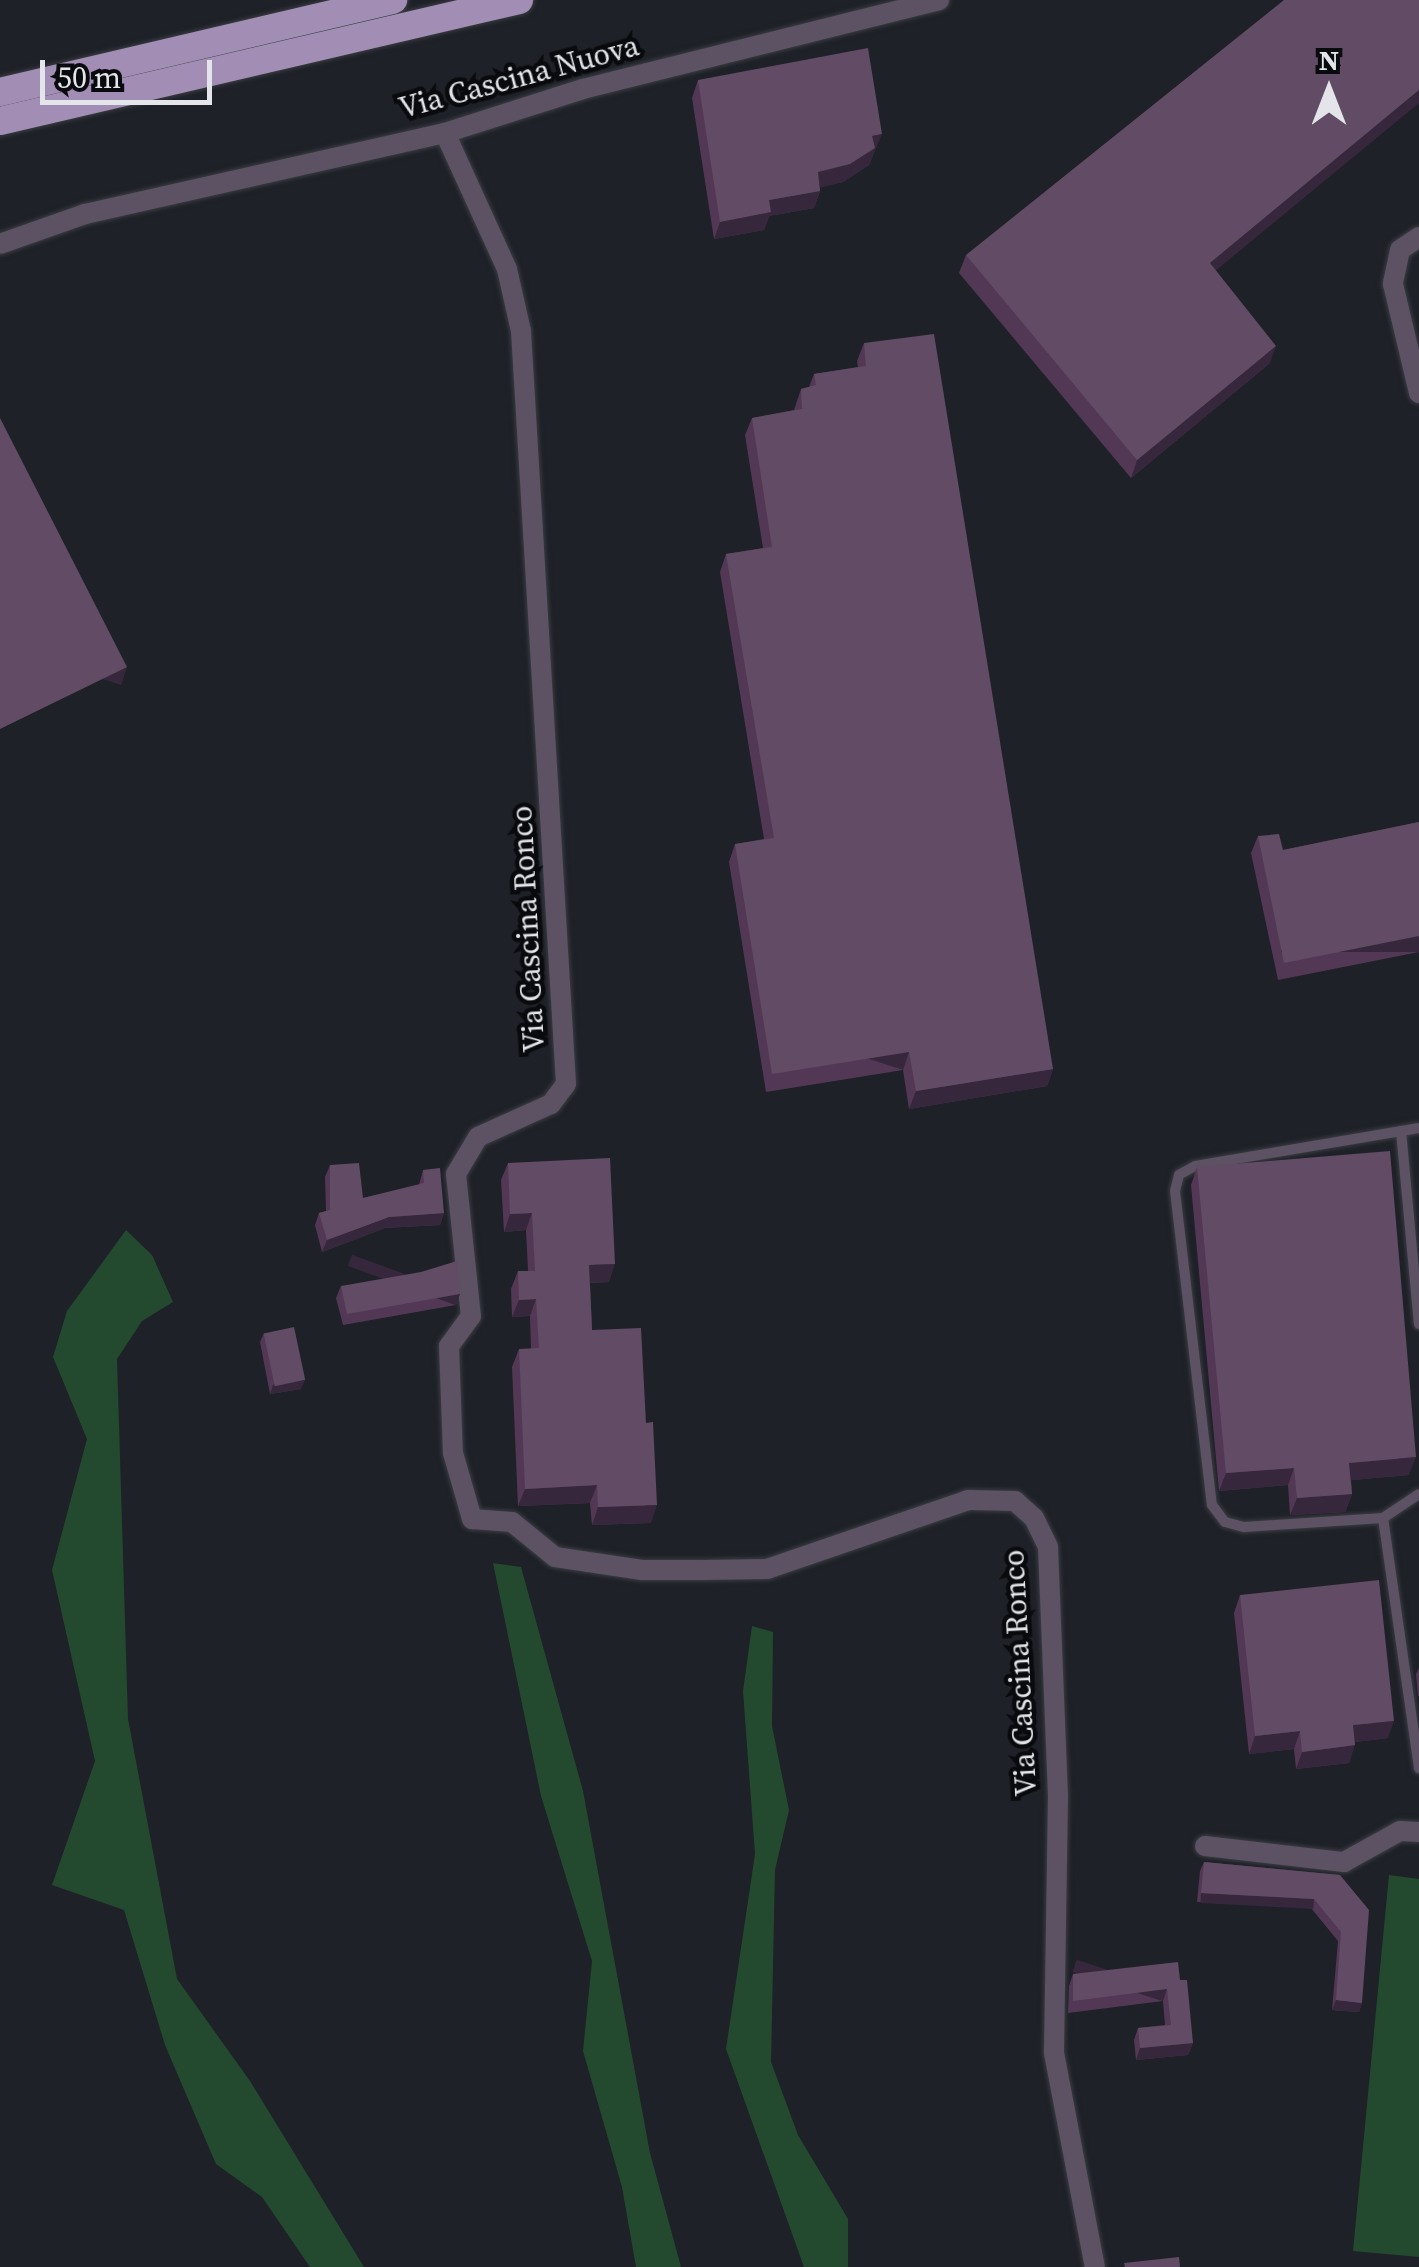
<!DOCTYPE html>
<style>
body{margin:0}
#map{position:relative;width:1419px;height:2267px;overflow:hidden;background:#1e2127;font-family:"Source Serif 4",serif}
div>[style]{position:absolute}
.green>*{inset:0;background:#234a2f}
.roads{filter:drop-shadow(0 0 2px #3a3c42) drop-shadow(0 0 2px #3a3c42)}
.service>*{height:10px;margin:-5px;padding:0 5px;transform-origin:5px;border-radius:5px;background:#5c5263}
.minor>*{height:20px;margin:-10px;padding:0 10px;transform-origin:10px;border-radius:10px;background:#5c5263}
.trunk>*{height:28px;margin:-14px;padding:0 14px;transform-origin:14px;border-radius:14px;background:#a28db4}
.wall>*{inset:0;background:#533855}
.shaded-wall>*{inset:0;background:#37273c;transform-origin:0 0}
.building>*{inset:0;background:#624b65;transform-origin:0 0}
span{translate:-50% -50%;white-space:nowrap;text-align:center;line-height:1.15;-webkit-text-stroke:9px #090a0d;paint-order:stroke}
.street-label{font-size:30px;color:#e3e5ea}
.north{position:absolute;left:1279px;top:40px;width:100px;height:100px;-webkit-text-stroke:8px #090a0d;paint-order:stroke;rotate:0deg;font-size:28px;font-weight:700;line-height:40px;text-align:center;color:#e3e5ea}
.north::after{content:'';display:block;margin:auto;width:35px;height:45px;background:#e3e5ea;clip-path:polygon(50% 0,100% 100%,50% 72%,0 100%)}
.scale{position:absolute;left:40px;top:60px;width:172px;height:45px;box-sizing:border-box;border:5px solid #e3e5ea;border-top:0;padding-left:12px;font-size:30px;line-height:35px;white-space:nowrap;color:#e3e5ea;-webkit-text-stroke:8px #090a0d;paint-order:stroke}
</style>
<div id="map">
<div class="green">
<div style="clip-path:polygon(126px 1230px,152px 1255px,173px 1302px,142px 1321px,117px 1359px,128px 1719px,177px 1979px,250px 2081px,364px 2267px,310px 2267px,262px 2197px,216px 2164px,165px 2045px,124px 1910px,52px 1885px,95px 1761px,52px 1570px,87px 1439px,53px 1357px,67px 1311px)"></div>
<div style="clip-path:polygon(493px 1563px,521px 1567px,583px 1791px,650px 2153px,681px 2267px,636px 2267px,622px 2187px,583px 2051px,592px 1961px,541px 1796px)"></div>
<div style="clip-path:polygon(752px 1626px,773px 1632px,772px 1726px,789px 1810px,775px 1870px,771px 2062px,798px 2135px,848px 2219px,848px 2267px,804px 2267px,726px 2049px,755px 1854px,743px 1691px)"></div>
<div style="clip-path:polygon(1389px 1875px,1419px 1879px,1419px 2257px,1353px 2251px)"></div>
</div>
<div class="roads">
<div class="service">
<div style="left:1419px;top:1128px;width:227px;rotate:170.4deg"></div>
<div style="left:1195px;top:1166px;width:18px;rotate:151deg"></div>
<div style="left:1179px;top:1175px;width:16px;rotate:104deg"></div>
<div style="left:1175px;top:1191px;width:316px;rotate:83.3deg"></div>
<div style="left:1212px;top:1505px;width:21px;rotate:53deg"></div>
<div style="left:1225px;top:1522px;width:20px;rotate:15deg"></div>
<div style="left:1244px;top:1527px;width:139px;rotate:-3.7deg"></div>
<div style="left:1383px;top:1518px;width:43px;rotate:-33.7deg"></div>
<div style="left:1401px;top:1131px;width:194px;rotate:84.7deg"></div>
<div style="left:1383px;top:1518px;width:253px;rotate:81.8deg"></div>
</div>
<div class="minor">
<div style="left:445px;top:133px;width:149px;rotate:65.5deg"></div>
<div style="left:507px;top:269px;width:64px;rotate:77.3deg"></div>
<div style="left:521px;top:331px;width:754px;rotate:86.58deg"></div>
<div style="left:566px;top:1084px;width:25px;rotate:127deg"></div>
<div style="left:551px;top:1104px;width:80px;rotate:155.7deg"></div>
<div style="left:478px;top:1137px;width:43px;rotate:120.7deg"></div>
<div style="left:456px;top:1174px;width:143px;rotate:84deg"></div>
<div style="left:471px;top:1316px;width:37px;rotate:126deg"></div>
<div style="left:449px;top:1346px;width:107px;rotate:87.9deg"></div>
<div style="left:453px;top:1453px;width:69px;rotate:73.9deg"></div>
<div style="left:472px;top:1519px;width:40px;rotate:4.3deg"></div>
<div style="left:512px;top:1522px;width:55px;rotate:39.1deg"></div>
<div style="left:555px;top:1557px;width:88px;rotate:8.5deg"></div>
<div style="left:642px;top:1570px;width:62px"></div>
<div style="left:704px;top:1570px;width:63px;rotate:-0.9deg"></div>
<div style="left:767px;top:1569px;width:213px;rotate:-18.9deg"></div>
<div style="left:968px;top:1500px;width:47px;rotate:1.2deg"></div>
<div style="left:1015px;top:1501px;width:25px;rotate:42deg"></div>
<div style="left:1034px;top:1518px;width:32px;rotate:64deg"></div>
<div style="left:1048px;top:1547px;width:249px;rotate:87.7deg"></div>
<div style="left:1058px;top:1796px;width:257px;rotate:90.9deg"></div>
<div style="left:1054px;top:2053px;width:218px;rotate:79.2deg"></div>
<div style="left:1419px;top:237px;width:23px;rotate:146deg"></div>
<div style="left:1400px;top:250px;width:35px;rotate:102deg"></div>
<div style="left:1393px;top:284px;width:112px;rotate:76.6deg"></div>
<div style="left:0;top:244px;width:90px;rotate:-19.4deg"></div>
<div style="left:85px;top:214px;width:369px;rotate:-12.7deg"></div>
<div style="left:445px;top:133px;width:145px;rotate:-17.7deg"></div>
<div style="left:583px;top:89px;width:367px;rotate:-14deg"></div>
<div style="left:1205px;top:1846px;width:140px;rotate:6.6deg"></div>
<div style="left:1344px;top:1862px;width:64px;rotate:-29deg"></div>
<div style="left:1400px;top:1831px;width:19px;rotate:3deg"></div>
</div>
<div class="trunk">
<div style="left:0;top:92px;width:404px;rotate:-13.2deg"></div>
<div style="left:0;top:121px;width:533px;rotate:-13.12deg"></div>
</div>
</div>
<div class="wall">
<div style="clip-path:polygon(698px 80px,875px 151px,874px 152px,869px 165px,843px 182px,820px 187px,820px 191px,814px 208px,769px 216px,764px 230px,714px 239px,692px 98px)"></div>
<div style="clip-path:polygon(966px 255px,1216px 271px,1270px 363px,1131px 478px,959px 273px)"></div>
<div style="clip-path:polygon(864px 343px,1053px 1069px,1047px 1086px,909px 1109px,903px 1070px,766px 1092px,729px 862px,735px 844px,764px 839px,720px 572px,726px 554px,763px 548px,745px 435px,752px 418px,794px 410px,801px 389px,809px 387px,814px 374px,858px 367px,857px 361px)"></div>
<div style="clip-path:polygon(1419px 822px,1419px 952px,1278px 980px,1251px 853px,1258px 836px,1283px 850px)"></div>
<div style="clip-path:polygon(508px 1163px,609px 1282px,590px 1283px,592px 1330px,651px 1523px,592px 1525px,590px 1503px,518px 1506px,512px 1367px,519px 1349px,531px 1349px,530px 1316px,512px 1317px,511px 1289px,518px 1271px,528px 1271px,526px 1230px,504px 1232px,501px 1180px)"></div>
<div style="clip-path:polygon(330px 1165px,363px 1198px,419px 1185px,423px 1170px,444px 1213px,440px 1225px,385px 1228px,322px 1252px,315px 1225px,319px 1213px,326px 1211px,325px 1177px)"></div>
<div style="clip-path:polygon(1197px 1167px,1409px 1475px,1351px 1480px,1352px 1494px,1345px 1512px,1290px 1515px,1288px 1485px,1219px 1491px,1191px 1185px)"></div>
<div style="clip-path:polygon(341px 1286px,460px 1294px,456px 1305px,343px 1325px,336px 1298px)"></div>
<div style="clip-path:polygon(264px 1333px,301px 1389px,270px 1394px,260px 1342px)"></div>
<div style="clip-path:polygon(1240px 1595px,1388px 1738px,1355px 1742px,1349px 1763px,1296px 1769px,1294px 1749px,1249px 1754px,1234px 1613px)"></div>
<div style="clip-path:polygon(1419px 1668px,1419px 1696px,1418px 1696px,1416px 1674px)"></div>
<div style="clip-path:polygon(1204px 1862px,1340px 1875px,1362px 2003px,1359px 2012px,1332px 2010px,1338px 1941px,1311px 1908px,1197px 1902px,1200px 1871px)"></div>
<div style="clip-path:polygon(1073px 1974px,1180px 1980px,1193px 2043px,1188px 2055px,1136px 2060px,1134px 2040px,1138px 2028px,1165px 2025px,1163px 2001px,1068px 2013px,1069px 1986px)"></div>
</div>
<div class="shaded-wall">
<div style="clip-path:polygon(1419px 90px,1419px 103px,1203px 281px,1210px 263px)"></div>
<div style="clip-path:polygon(882px 134px,869px 165px,843px 182px,811px 190px,818px 172px,872px 136px)"></div>
<div style="clip-path:polygon(820px 191px,814px 208px,769px 216px,764px 230px,714px 239px,720px 222px,769px 200px)"></div>
<div style="clip-path:polygon(1276px 346px,1270px 363px,1131px 478px,1137px 460px)"></div>
<div style="left:127px;top:667px;width:19px;height:141px;rotate:108deg"></div>
<div style="left:1419px;top:936px;width:16px;height:138px;rotate:90deg"></div>
<div style="left:909px;top:1052px;width:19px;height:139px;rotate:108deg"></div>
<div style="clip-path:polygon(1053px 1069px,1047px 1086px,909px 1109px,916px 1091px)"></div>
<div style="clip-path:polygon(444px 1213px,440px 1225px,385px 1228px,322px 1252px,327px 1240px,389px 1217px)"></div>
<div style="clip-path:polygon(532px 1213px,526px 1230px,504px 1232px,510px 1214px)"></div>
<div style="clip-path:polygon(615px 1264px,609px 1282px,583px 1283px,589px 1265px)"></div>
<div style="left:460px;top:1294px;width:12px;height:115px;rotate:110deg"></div>
<div style="clip-path:polygon(536px 1299px,530px 1316px,512px 1317px,519px 1300px)"></div>
<div style="clip-path:polygon(305px 1380px,301px 1389px,270px 1394px,273px 1385px)"></div>
<div style="clip-path:polygon(1416px 1457px,1409px 1475px,1343px 1481px,1349px 1463px)"></div>
<div style="clip-path:polygon(1294px 1468px,1288px 1485px,1219px 1491px,1226px 1473px)"></div>
<div style="clip-path:polygon(597px 1485px,590px 1503px,518px 1506px,525px 1489px)"></div>
<div style="clip-path:polygon(1352px 1494px,1345px 1512px,1290px 1515px,1297px 1498px)"></div>
<div style="clip-path:polygon(657px 1505px,651px 1523px,592px 1525px,598px 1507px)"></div>
<div style="clip-path:polygon(1394px 1721px,1388px 1738px,1347px 1743px,1353px 1725px)"></div>
<div style="clip-path:polygon(1300px 1731px,1294px 1749px,1249px 1754px,1255px 1736px)"></div>
<div style="clip-path:polygon(1355px 1745px,1349px 1763px,1296px 1769px,1302px 1752px)"></div>
<div style="left:1201px;top:1893px;width:113px;height:10px;rotate:3deg"></div>
<div style="left:1167px;top:1989px;width:13px;height:95px;rotate:108deg"></div>
<div style="clip-path:polygon(1336px 2000px,1362px 2003px,1359px 2012px,1332px 2010px)"></div>
<div style="clip-path:polygon(1193px 2043px,1188px 2055px,1136px 2060px,1140px 2048px)"></div>
</div>
<div class="building">
<div style="clip-path:polygon(1284px 0,1419px 0,1419px 90px,1210px 263px,1276px 346px,1137px 460px,966px 255px)"></div>
<div style="clip-path:polygon(868px 48px,882px 134px,872px 136px,875px 148px,850px 164px,818px 172px,820px 191px,769px 200px,771px 212px,720px 222px,698px 80px)"></div>
<div style="clip-path:polygon(934px 334px,1053px 1069px,916px 1091px,909px 1052px,772px 1074px,735px 844px,774px 838px,726px 554px,772px 547px,752px 418px,802px 409px,801px 389px,816px 385px,814px 374px,866px 366px,864px 343px)"></div>
<div style="clip-path:polygon(0 418px,127px 667px,0 729px)"></div>
<div style="clip-path:polygon(1419px 822px,1419px 936px,1284px 963px,1258px 836px,1279px 834px,1283px 850px)"></div>
<div style="clip-path:polygon(1390px 1151px,1416px 1457px,1349px 1463px,1352px 1494px,1297px 1498px,1294px 1468px,1226px 1473px,1197px 1167px)"></div>
<div style="clip-path:polygon(610px 1158px,615px 1264px,589px 1265px,592px 1330px,641px 1328px,646px 1423px,653px 1422px,657px 1505px,598px 1507px,597px 1485px,525px 1489px,519px 1349px,539px 1348px,536px 1299px,519px 1300px,518px 1271px,535px 1271px,532px 1213px,510px 1214px,508px 1163px)"></div>
<div style="clip-path:polygon(359px 1163px,363px 1198px,424px 1183px,423px 1170px,440px 1168px,444px 1213px,389px 1217px,327px 1240px,319px 1213px,330px 1210px,330px 1165px)"></div>
<div style="clip-path:polygon(457px 1261px,460px 1294px,347px 1314px,341px 1286px,421px 1272px)"></div>
<div style="left:294px;top:1327px;width:54px;height:31px;rotate:78deg"></div>
<div style="clip-path:polygon(1379px 1580px,1394px 1721px,1353px 1725px,1355px 1745px,1302px 1752px,1300px 1731px,1255px 1736px,1240px 1595px)"></div>
<div style="clip-path:polygon(1204px 1862px,1340px 1875px,1369px 1910px,1362px 2003px,1336px 2000px,1341px 1932px,1314px 1899px,1201px 1893px)"></div>
<div style="clip-path:polygon(1178px 1962px,1180px 1980px,1187px 1980px,1193px 2043px,1140px 2048px,1138px 2028px,1171px 2025px,1167px 1989px,1073px 2001px,1073px 1974px)"></div>
<div style="clip-path:polygon(1179px 2257px,1180px 2267px,1125px 2267px,1124px 2263px)"></div>
</div>
<div class="street-label">
<span style="left:519px;top:77px;rotate:-15deg">Via Cascina Nuova</span>
<span style="left:528px;top:929px;rotate:-93deg">Via Cascina Ronco</span>
<span style="left:1020px;top:1673px;rotate:-93deg">Via Cascina Ronco</span>
</div>
<div class="north">N</div>
<div class="scale">50 m</div>
</div>
